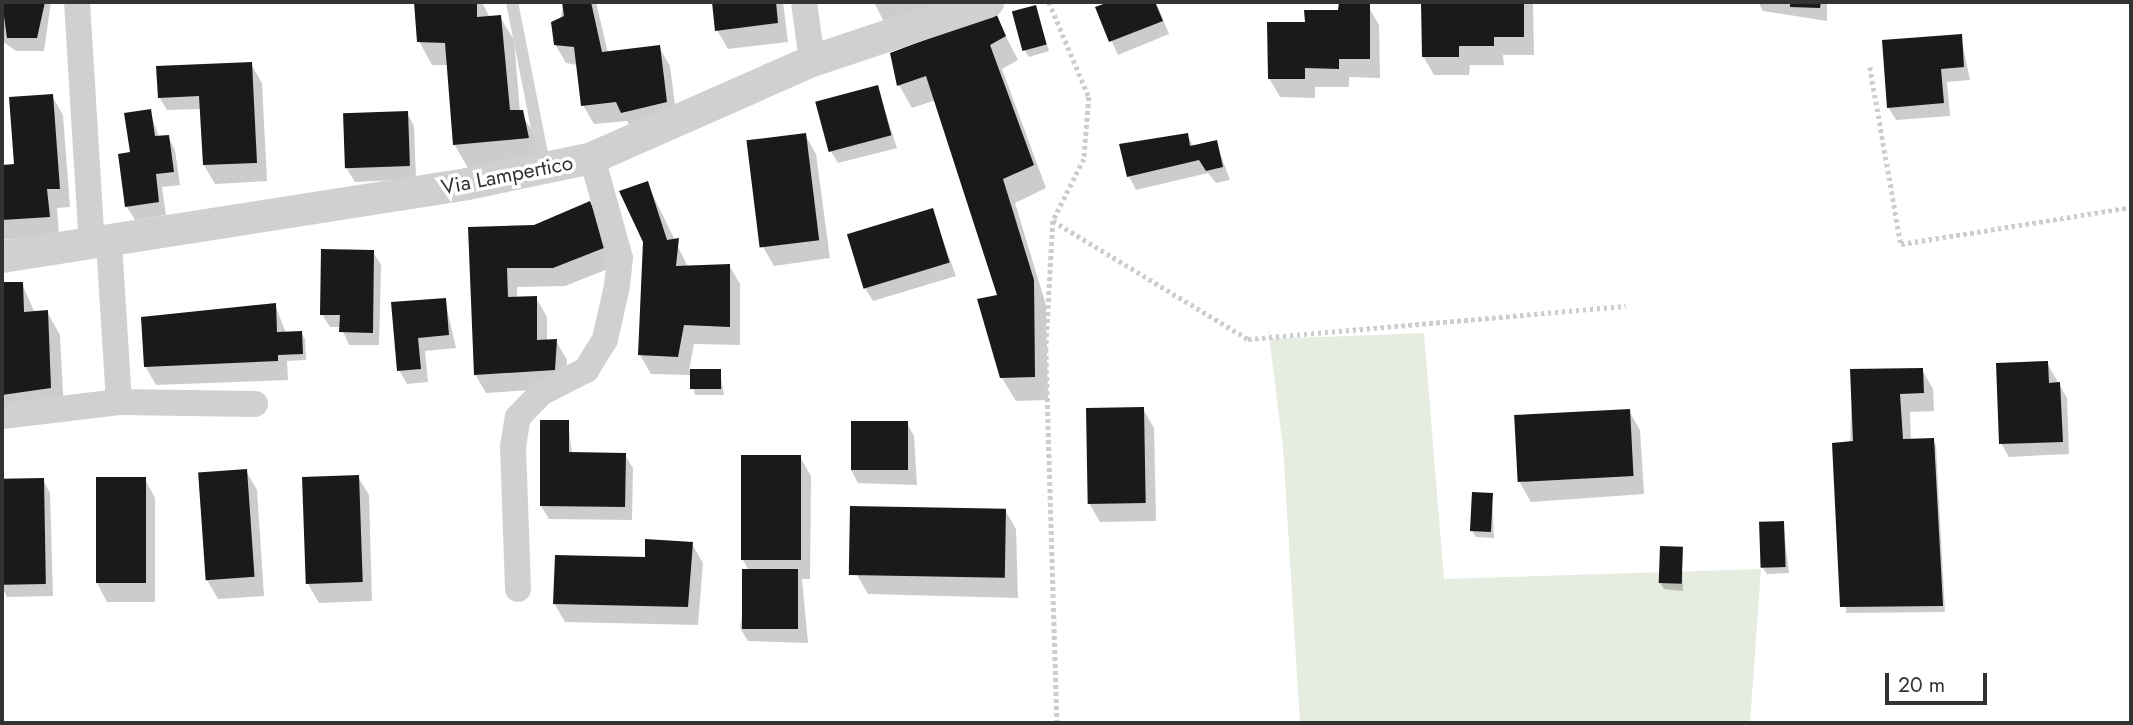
<!DOCTYPE html>
<style>
body{margin:0}
#map{position:relative;width:2133px;height:725px;overflow:hidden;background:#fff;font-family:Jost,sans-serif}
div>[style]{position:absolute}
.green>*{inset:0;background:#e6ecdf}
.shadow>*{inset:0;background:#0003}
.building>*{inset:0;background:#1a1a1a;transform-origin:0 0}
.path>*{height:4.5px;margin-top:-2.25px;transform-origin:0;background:repeating-linear-gradient(90deg,#cdcdcd 0 3.5px,transparent 0 7px)}
.service>*{height:12px;margin:-6px;padding:0 6px;transform-origin:6px;border-radius:6px;background:#d0d0d0}
.minor>*{height:26px;margin:-13px;padding:0 13px;transform-origin:13px;border-radius:13px;background:#d0d0d0}
.tertiary>*{height:32px;margin:-16px;padding:0 16px;transform-origin:16px;border-radius:16px;background:#d0d0d0}
span{translate:-50% -50%;white-space:nowrap;text-align:center;line-height:1.15;-webkit-text-stroke:7px #fff;paint-order:stroke}
.street-label{font-size:21px;color:#333}
.frame{position:absolute;inset:0;border:4px solid #333;pointer-events:none}
.scale{position:absolute;left:1885px;top:673px;width:102px;height:32px;box-sizing:border-box;border:4px solid #333;border-top:0;padding-left:9px;font-size:21px;line-height:24px;white-space:nowrap;color:#333;-webkit-text-stroke:5px #fff;paint-order:stroke}
</style>
<div id="map">
<div class="green">
<div style="clip-path:polygon(1268px 328px,1271px 339px,1424px 333px,1444px 579px,1761px 569px,1750px 723px,1300px 723px,1283px 447px)"></div>
</div>
<div class="shadow">
<div style="clip-path:polygon(2px 2px,51px 2px,44px 51px,16px 51px,2px 41px)"></div>
<div style="clip-path:polygon(415px 2px,482px 2px,490px 18px,500px 17px,514px 40px,520px 112px,535px 135px,541px 161px,468px 168px,454px 144px,449px 65px,432px 65px,419px 41px)"></div>
<div style="clip-path:polygon(564px 2px,596px 2px,608px 53px,659px 47px,670px 66px,677px 121px,634px 132px,627px 121px,594px 124px,583px 105px,578px 65px,566px 63px,555px 44px)"></div>
<div style="clip-path:polygon(714px 2px,783px 2px,788px 42px,728px 49px,717px 30px)"></div>
<div style="clip-path:polygon(874px 2px,961px 2px,885px 24px)"></div>
<div style="clip-path:polygon(1114px 2px,1156px 2px,1169px 34px,1118px 55px,1097px 8px)"></div>
<div style="clip-path:polygon(1340px 2px,1368px 6px,1379px 25px,1380px 78px,1349px 77px,1349px 87px,1315px 87px,1315px 98px,1280px 97px,1269px 78px,1306px 24px,1340px 12px)"></div>
<div style="clip-path:polygon(1423px 2px,1533px 2px,1534px 55px,1503px 55px,1504px 65px,1470px 65px,1469px 75px,1434px 75px,1423px 56px)"></div>
<div style="clip-path:polygon(1758px 2px,1827px 2px,1827px 21px,1763px 11px)"></div>
<div style="clip-path:polygon(1035px 7px,1049px 51px,1029px 57px,1025px 51px)"></div>
<div style="clip-path:polygon(995px 15px,1018px 60px,1002px 69px,1046px 188px,1015px 203px,1046px 305px,1048px 400px,1016px 401px,1002px 378px,999px 296px,936px 100px,912px 108px,899px 85px)"></div>
<div style="clip-path:polygon(1961px 36px,1970px 80px,1947px 82px,1950px 116px,1896px 120px,1888px 107px)"></div>
<div style="clip-path:polygon(251px 64px,262px 83px,267px 181px,215px 184px,204px 165px,202px 109px,167px 110px,159px 97px)"></div>
<div style="clip-path:polygon(877px 87px,897px 148px,838px 163px,830px 150px)"></div>
<div style="clip-path:polygon(52px 96px,63px 115px,70px 207px,57px 208px,59px 235px,2px 240px,2px 167px,16px 166px)"></div>
<div style="clip-path:polygon(150px 111px,159px 137px,168px 136px,175px 150px,180px 185px,162px 187px,166px 215px,135px 220px,127px 207px)"></div>
<div style="clip-path:polygon(407px 113px,414px 126px,416px 179px,355px 182px,347px 169px)"></div>
<div style="clip-path:polygon(805px 135px,816px 154px,830px 258px,774px 266px,763px 247px)"></div>
<div style="clip-path:polygon(1187px 135px,1194px 147px,1216px 142px,1230px 180px,1216px 183px,1208px 173px,1136px 190px,1129px 176px)"></div>
<div style="clip-path:polygon(647px 183px,688px 267px,729px 265px,740px 284px,740px 345px,694px 344px,689px 370px,720px 371px,724px 395px,695px 395px,691px 375px,651px 374px,640px 355px)"></div>
<div style="clip-path:polygon(589px 203px,618px 265px,565px 286px,517px 287px,517px 299px,536px 298px,547px 317px,547px 341px,556px 341px,567px 360px,565px 388px,486px 393px,475px 374px,470px 228px,534px 227px)"></div>
<div style="clip-path:polygon(932px 210px,956px 276px,873px 301px,865px 288px)"></div>
<div style="clip-path:polygon(373px 252px,381px 265px,379px 345px,349px 345px,341px 327px,330px 327px,322px 314px)"></div>
<div style="clip-path:polygon(2px 284px,22px 284px,35px 313px,47px 312px,60px 335px,64px 411px,2px 420px)"></div>
<div style="clip-path:polygon(445px 300px,456px 348px,425px 351px,428px 382px,407px 384px,399px 370px,393px 304px)"></div>
<div style="clip-path:polygon(275px 305px,286px 333px,301px 333px,305px 339px,306px 360px,287px 361px,288px 380px,156px 385px,145px 366px)"></div>
<div style="clip-path:polygon(2047px 363px,2067px 398px,2069px 454px,2009px 457px,2001px 443px)"></div>
<div style="clip-path:polygon(1922px 370px,1933px 389px,1934px 411px,1910px 412px,1911px 441px,1933px 440px,1936px 446px,1945px 612px,1846px 613px,1852px 371px)"></div>
<div style="clip-path:polygon(1143px 409px,1154px 428px,1156px 521px,1100px 522px,1089px 503px)"></div>
<div style="clip-path:polygon(1629px 411px,1640px 430px,1644px 494px,1531px 502px,1520px 483px)"></div>
<div style="clip-path:polygon(568px 421px,572px 454px,625px 455px,633px 468px,632px 520px,549px 519px,541px 506px)"></div>
<div style="clip-path:polygon(907px 423px,914px 436px,917px 485px,858px 483px,851px 470px)"></div>
<div style="clip-path:polygon(800px 457px,811px 476px,810px 579px,802px 579px,808px 643px,748px 641px,740px 628px,749px 571px,743px 560px)"></div>
<div style="clip-path:polygon(246px 471px,257px 490px,264px 596px,218px 599px,207px 580px)"></div>
<div style="clip-path:polygon(358px 477px,369px 495px,372px 601px,319px 603px,308px 584px)"></div>
<div style="clip-path:polygon(145px 479px,155px 498px,155px 602px,107px 602px,97px 583px)"></div>
<div style="clip-path:polygon(43px 480px,50px 493px,53px 596px,7px 597px,2px 587px,2px 481px)"></div>
<div style="clip-path:polygon(1492px 494px,1494px 538px,1476px 537px,1472px 531px)"></div>
<div style="clip-path:polygon(1005px 510px,1016px 529px,1018px 598px,868px 594px,857px 575px)"></div>
<div style="clip-path:polygon(1783px 522px,1789px 573px,1767px 574px,1763px 568px)"></div>
<div style="clip-path:polygon(692px 544px,703px 563px,698px 625px,565px 622px,554px 603px)"></div>
<div style="clip-path:polygon(1681px 549px,1683px 591px,1664px 589px,1660px 583px)"></div>
</div>
<div class="building">
<div style="clip-path:polygon(2px 2px,45px 2px,37px 38px,7px 38px)"></div>
<div style="clip-path:polygon(414px 2px,477px 2px,477px 17px,501px 15px,510px 110px,523px 110px,529px 138px,453px 145px,445px 43px,417px 42px)"></div>
<div style="clip-path:polygon(562px 2px,591px 2px,602px 52px,660px 45px,667px 102px,621px 113px,616px 102px,581px 106px,574px 47px,554px 45px,551px 22px,564px 16px)"></div>
<div style="clip-path:polygon(712px 2px,776px 2px,778px 23px,715px 31px)"></div>
<div style="clip-path:polygon(1109px 2px,1155px 2px,1163px 21px,1109px 42px,1095px 7px)"></div>
<div style="clip-path:polygon(1339px 2px,1370px 4px,1370px 59px,1339px 59px,1339px 69px,1305px 68px,1305px 79px,1268px 79px,1267px 22px,1305px 22px,1304px 10px,1338px 10px)"></div>
<div style="clip-path:polygon(1421px 2px,1524px 2px,1524px 37px,1494px 37px,1494px 46px,1459px 46px,1459px 57px,1422px 57px)"></div>
<div style="clip-path:polygon(1790px 2px,1821px 2px,1820px 8px,1790px 7px)"></div>
<div style="left:1036px;top:5px;width:41px;height:25px;rotate:75deg"></div>
<div style="clip-path:polygon(996px 13px,1006px 36px,990px 45px,1034px 165px,1003px 179px,1034px 280px,1035px 377px,1000px 378px,977px 299px,997px 295px,926px 76px,897px 86px,890px 53px)"></div>
<div style="clip-path:polygon(1962px 34px,1964px 67px,1941px 69px,1944px 103px,1887px 108px,1882px 40px)"></div>
<div style="clip-path:polygon(252px 62px,257px 163px,203px 165px,199px 96px,158px 98px,156px 66px)"></div>
<div style="left:878px;top:85px;width:52px;height:65px;rotate:75deg"></div>
<div style="clip-path:polygon(53px 94px,60px 189px,47px 189px,50px 217px,2px 220px,2px 165px,14px 164px,9px 97px)"></div>
<div style="clip-path:polygon(151px 109px,155px 136px,169px 135px,174px 172px,156px 174px,159px 202px,125px 207px,118px 154px,130px 152px,124px 113px)"></div>
<div style="left:408px;top:111px;width:55px;height:65px;rotate:88deg"></div>
<div style="left:806px;top:133px;width:108px;height:60px;rotate:83deg"></div>
<div style="clip-path:polygon(1188px 133px,1190px 146px,1217px 140px,1223px 167px,1206px 171px,1199px 160px,1127px 177px,1119px 144px)"></div>
<div style="clip-path:polygon(648px 181px,667px 240px,679px 238px,676px 266px,730px 264px,730px 327px,684px 325px,678px 357px,638px 355px,643px 242px,619px 191px)"></div>
<div style="clip-path:polygon(590px 201px,609px 246px,553px 268px,507px 268px,508px 297px,537px 296px,537px 340px,557px 339px,555px 370px,474px 375px,468px 227px,534px 225px)"></div>
<div style="left:933px;top:208px;width:57px;height:90px;rotate:73deg"></div>
<div style="clip-path:polygon(321px 249px,374px 250px,373px 333px,339px 332px,340px 315px,320px 315px)"></div>
<div style="clip-path:polygon(2px 282px,23px 282px,24px 312px,48px 310px,51px 388px,2px 395px)"></div>
<div style="clip-path:polygon(446px 298px,449px 335px,418px 338px,421px 369px,397px 371px,391px 302px)"></div>
<div style="clip-path:polygon(276px 303px,277px 332px,302px 331px,303px 354px,278px 355px,278px 361px,144px 367px,141px 317px)"></div>
<div style="clip-path:polygon(2048px 361px,2049px 383px,2060px 382px,2063px 442px,1999px 444px,1996px 363px)"></div>
<div style="clip-path:polygon(1923px 368px,1924px 393px,1900px 394px,1903px 439px,1934px 438px,1943px 606px,1840px 607px,1832px 443px,1853px 441px,1850px 369px)"></div>
<div style="left:690px;top:369px;width:31px;height:20px"></div>
<div style="left:1144px;top:407px;width:96px;height:58px;rotate:89deg"></div>
<div style="left:1630px;top:409px;width:67px;height:116px;rotate:87deg"></div>
<div style="clip-path:polygon(540px 420px,569px 420px,569px 452px,626px 453px,625px 507px,540px 506px)"></div>
<div style="left:851px;top:421px;width:57px;height:49px"></div>
<div style="left:801px;top:455px;width:105px;height:60px;rotate:90deg"></div>
<div style="left:247px;top:469px;width:108px;height:49px;rotate:86deg"></div>
<div style="left:359px;top:475px;width:107px;height:57px;rotate:88deg"></div>
<div style="left:96px;top:477px;width:50px;height:106px"></div>
<div style="left:44px;top:478px;width:106px;height:42px;rotate:89deg"></div>
<div style="left:1472px;top:492px;width:21px;height:39px;rotate:3deg"></div>
<div style="left:850px;top:506px;width:156px;height:69px;rotate:1deg"></div>
<div style="left:1784px;top:521px;width:46px;height:25px;rotate:88deg"></div>
<div style="clip-path:polygon(645px 539px,693px 542px,688px 607px,553px 604px,555px 555px,645px 557px)"></div>
<div style="left:1660px;top:546px;width:23px;height:37px;rotate:2deg"></div>
<div style="left:742px;top:569px;width:56px;height:60px"></div>
</div>
<div class="path">
<div style="left:1049px;top:2px;width:103px;rotate:67.2deg"></div>
<div style="left:1089px;top:97px;width:62px;rotate:94.6deg"></div>
<div style="left:1084px;top:159px;width:69px;rotate:116.6deg"></div>
<div style="left:1053px;top:221px;width:128px;rotate:93.1deg"></div>
<div style="left:1046px;top:349px;width:374px;rotate:88.3deg"></div>
<div style="left:1870px;top:67px;width:180px;rotate:80.1deg"></div>
<div style="left:1901px;top:244px;width:233px;rotate:-9.1deg"></div>
<div style="left:1053px;top:221px;width:228px;rotate:31.2deg"></div>
<div style="left:1248px;top:339px;width:379px;rotate:-5deg"></div>
</div>
<div class="service">
<div style="left:512px;top:2px;width:169px;rotate:78.8deg"></div>
</div>
<div class="minor">
<div style="left:77px;top:2px;width:242px;rotate:86.5deg"></div>
<div style="left:804px;top:2px;width:60px;rotate:82.3deg"></div>
<div style="left:119px;top:402px;width:136px;rotate:0.8deg"></div>
<div style="left:2px;top:416px;width:118px;rotate:-6.8deg"></div>
<div style="left:119px;top:402px;width:160px;rotate:-93.6deg"></div>
<div style="left:518px;top:589px;width:142px;rotate:-92deg"></div>
<div style="left:513px;top:447px;width:30px;rotate:-81deg"></div>
<div style="left:518px;top:417px;width:33px;rotate:-46deg"></div>
<div style="left:541px;top:393px;width:51px;rotate:-27.1deg"></div>
<div style="left:586px;top:370px;width:36px;rotate:-58deg"></div>
<div style="left:605px;top:339px;width:54px;rotate:-77.2deg"></div>
<div style="left:617px;top:286px;width:28px;rotate:-84deg"></div>
<div style="left:620px;top:258px;width:104px;rotate:-105.6deg"></div>
</div>
<div class="tertiary">
<div style="left:2px;top:257px;width:471px;rotate:-8.9deg"></div>
<div style="left:467px;top:184px;width:128px;rotate:-11.7deg"></div>
<div style="left:592px;top:158px;width:240px;rotate:-23.8deg"></div>
<div style="left:812px;top:61px;width:186px;rotate:-18.5deg"></div>
</div>
<div class="street-label">
<span style="left:507px;top:175px;rotate:-11deg">Via Lampertico</span>
</div>
<div class="frame"></div>
<div class="scale">20 m</div>
</div>
